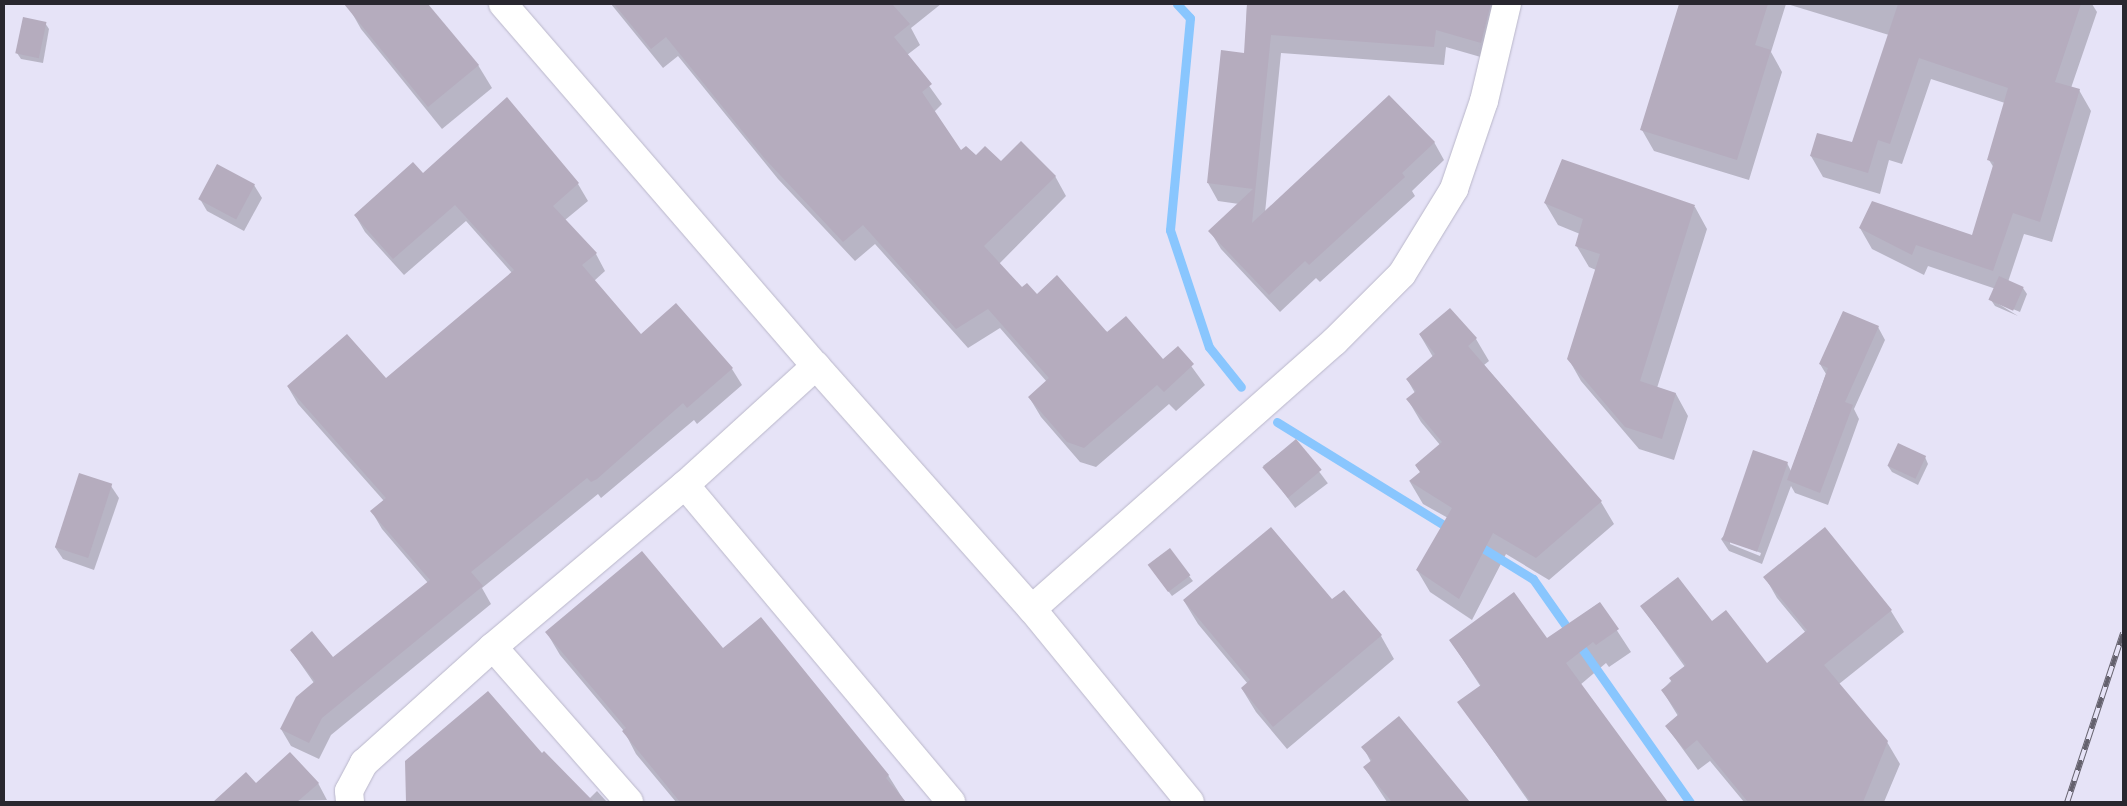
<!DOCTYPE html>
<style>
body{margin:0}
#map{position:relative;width:2127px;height:806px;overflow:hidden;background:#e6e3f7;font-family:"Source Sans 3",sans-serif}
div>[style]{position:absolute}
.shadow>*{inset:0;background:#0003;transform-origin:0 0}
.stream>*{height:9px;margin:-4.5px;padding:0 4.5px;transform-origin:4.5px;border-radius:4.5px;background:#89c6fe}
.building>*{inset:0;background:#b5acbe;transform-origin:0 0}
.roads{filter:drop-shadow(0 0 1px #b9b6c9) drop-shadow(0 0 1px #b9b6c9)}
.street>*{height:28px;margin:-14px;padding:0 14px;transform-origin:14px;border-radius:14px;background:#fff}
.highway>*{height:28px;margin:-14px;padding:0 14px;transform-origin:14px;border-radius:14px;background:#fff}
.rail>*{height:5.5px;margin-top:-2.75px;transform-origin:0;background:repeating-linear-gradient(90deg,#e6e3f7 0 11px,#64616d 0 22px);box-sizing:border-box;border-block:1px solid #64616d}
span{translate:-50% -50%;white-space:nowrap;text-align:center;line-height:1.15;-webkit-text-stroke:5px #e6e3f7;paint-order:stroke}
.frame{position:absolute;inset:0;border:5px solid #29272f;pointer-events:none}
</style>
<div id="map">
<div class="shadow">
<div style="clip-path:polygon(350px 4px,426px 4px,478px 65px,492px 88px,442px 129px,361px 29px,348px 6px)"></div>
<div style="clip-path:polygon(611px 4px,941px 4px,911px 28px,920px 45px,907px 55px,942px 104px,934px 112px,961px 152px,1055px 176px,1066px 196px,999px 264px,1022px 289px,1163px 360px,1178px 348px,1205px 385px,1176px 411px,1169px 404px,1096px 467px,1080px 462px,1041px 417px,1029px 397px,1047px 382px,1000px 328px,968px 348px,875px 244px,855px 261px,778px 179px,678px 56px,663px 68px)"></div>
<div style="clip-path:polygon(1247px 4px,1507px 4px,1491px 60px,1446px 47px,1444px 65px,1281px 53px,1265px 213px,1434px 142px,1444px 160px,1412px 191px,1415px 196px,1320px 282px,1316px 278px,1280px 312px,1221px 249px,1210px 231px,1239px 204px,1218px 201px,1208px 183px,1245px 54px)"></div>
<div style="clip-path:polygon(1681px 4px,1786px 4px,1771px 52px,1782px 72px,1749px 180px,1654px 151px,1642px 130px)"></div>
<div style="clip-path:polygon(1787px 4px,2092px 4px,2097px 12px,2071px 88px,2079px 90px,2091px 111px,2052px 242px,2024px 234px,2008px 282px,2023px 288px,2027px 294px,2020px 312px,1994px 301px,2018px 316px,1995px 306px,1991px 300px,1996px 289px,1928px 266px,1924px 275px,1872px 249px,1860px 228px,1973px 237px,1994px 168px,1989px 160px,2005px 103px,1931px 79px,1902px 164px,1889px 160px,1880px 194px,1823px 177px,1811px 156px,1852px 144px,1889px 35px)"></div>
<div style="clip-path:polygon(45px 23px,49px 29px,43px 63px,21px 59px,17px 53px)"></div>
<div style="clip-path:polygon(507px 99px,578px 184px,588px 201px,565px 220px,596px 254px,605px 271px,594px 281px,641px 336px,732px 369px,742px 385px,697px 424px,694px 420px,601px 498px,598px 494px,482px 588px,491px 604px,331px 735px,319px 759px,291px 746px,281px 729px,314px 683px,291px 650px,333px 659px,428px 583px,382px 529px,372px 512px,384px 501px,298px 404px,288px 387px,386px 380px,512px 273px,466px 221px,404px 275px,365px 232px,355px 215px,423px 175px)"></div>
<div style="clip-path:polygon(217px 166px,254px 185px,262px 198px,244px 231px,207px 211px,200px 199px)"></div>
<div style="clip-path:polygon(1545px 203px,1695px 207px,1707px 229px,1657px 388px,1676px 394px,1688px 416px,1674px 460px,1639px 449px,1581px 381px,1568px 358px,1596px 270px,1589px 267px,1576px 245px,1580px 234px,1558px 225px)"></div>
<div style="clip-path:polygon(evenodd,1878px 327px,1885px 340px,1854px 409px,1859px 419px,1828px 505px,1795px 493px,1791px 486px,1762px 564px,1729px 551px,1721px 539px,1787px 463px,1791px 471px,1826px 374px,1820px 364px,1878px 327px,1730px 541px,1761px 553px,1760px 556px,1730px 544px,1730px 541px)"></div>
<div style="clip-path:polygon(1420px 335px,1476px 339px,1489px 361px,1484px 365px,1601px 502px,1614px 524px,1549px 580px,1506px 554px,1472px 620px,1430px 592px,1417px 570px,1448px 518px,1423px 504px,1410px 482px,1421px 473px,1416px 466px,1440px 445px,1421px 422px,1408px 400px,1415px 393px,1407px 379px,1433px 357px)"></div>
<div style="left:1296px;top:441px;width:53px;height:41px;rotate:53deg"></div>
<div style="clip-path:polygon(1925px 457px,1928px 464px,1918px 485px,1892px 472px,1888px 466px)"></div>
<div style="clip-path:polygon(111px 486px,119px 498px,94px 570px,63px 559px,55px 547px)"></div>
<div style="clip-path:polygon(1825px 529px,1891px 611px,1904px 632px,1839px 684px,1887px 742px,1900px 764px,1884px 802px,1744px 802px,1710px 761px,1698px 770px,1666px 726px,1678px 716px,1662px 690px,1685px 667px,1641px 606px,1712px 623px,1767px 665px,1806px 633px,1777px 598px,1765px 577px)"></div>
<div style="clip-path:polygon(1153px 571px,1189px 576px,1193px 581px,1172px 596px)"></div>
<div style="clip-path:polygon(1344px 591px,1381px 636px,1394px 659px,1287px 749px,1256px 712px,1242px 689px,1248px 684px,1198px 624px,1184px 601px,1332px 601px)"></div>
<div style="clip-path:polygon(1599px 603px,1631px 652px,1609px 667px,1606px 663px,1580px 685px,1666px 802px,1529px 802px,1459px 702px,1481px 687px,1450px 640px,1547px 640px)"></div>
<div style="clip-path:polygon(547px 633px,723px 650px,888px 775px,905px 802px,676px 802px,636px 754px,624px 731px,560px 655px)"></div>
<div style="clip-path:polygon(1398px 718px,1469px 802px,1387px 802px,1364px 767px,1371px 762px,1363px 747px)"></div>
<div style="clip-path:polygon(542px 755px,589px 799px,597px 791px,607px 802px,407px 802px,406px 761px)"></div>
<div style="clip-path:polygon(246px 774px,256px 784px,318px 783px,327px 800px,215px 802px)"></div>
</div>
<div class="stream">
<div style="left:1177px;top:4px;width:19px;rotate:47deg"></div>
<div style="left:1190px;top:18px;width:213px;rotate:95.4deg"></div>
<div style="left:1170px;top:230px;width:123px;rotate:71.6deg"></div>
<div style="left:1209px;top:347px;width:51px;rotate:51.3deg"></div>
<div style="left:1277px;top:422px;width:206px;rotate:31.7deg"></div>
<div style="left:1476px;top:544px;width:67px;rotate:31.6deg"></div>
<div style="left:1533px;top:579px;width:273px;rotate:54.9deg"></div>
</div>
<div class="building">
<div style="clip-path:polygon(344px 4px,428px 4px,479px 65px,428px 107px)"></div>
<div style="clip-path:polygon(614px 4px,892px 4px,910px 24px,894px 37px,932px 84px,922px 92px,961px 150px,966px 146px,976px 155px,985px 146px,1001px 161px,1021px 141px,1056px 176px,984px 246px,1022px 287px,1027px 283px,1037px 294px,1057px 275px,1107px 332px,1126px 316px,1163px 359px,1178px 346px,1194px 364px,1164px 392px,1157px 385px,1084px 448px,1067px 442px,1028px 397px,1049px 378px,988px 309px,956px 329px,863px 225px,843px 242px,765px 159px,666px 37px,651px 49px)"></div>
<div style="clip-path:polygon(1247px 4px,1491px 4px,1481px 43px,1436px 30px,1434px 47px,1271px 35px,1252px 223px,1389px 95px,1435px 142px,1402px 173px,1405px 177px,1309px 265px,1305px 261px,1269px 295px,1208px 231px,1253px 189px,1207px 183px,1221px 50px,1244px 53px)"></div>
<div style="clip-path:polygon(1679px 4px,1768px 4px,1755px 45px,1771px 50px,1737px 160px,1640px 130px)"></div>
<div style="clip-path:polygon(1898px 4px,2081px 4px,2055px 82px,2080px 89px,2040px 222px,2013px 213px,1993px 271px,1916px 245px,1912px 255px,1859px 228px,1872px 201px,1972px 235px,1994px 162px,1987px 160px,2008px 88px,1919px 58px,1890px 144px,1878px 140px,1868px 173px,1810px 156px,1817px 133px,1852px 142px)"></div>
<div style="left:23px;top:17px;width:24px;height:37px;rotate:12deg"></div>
<div style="clip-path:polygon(507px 97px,579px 183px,553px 206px,597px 253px,582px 265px,641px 334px,676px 303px,733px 368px,687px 408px,683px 403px,597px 479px,591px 482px,587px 478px,471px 572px,483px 586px,322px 718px,309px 743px,280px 729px,296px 697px,315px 681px,290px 650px,312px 631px,333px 657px,430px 580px,370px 511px,386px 498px,287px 386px,347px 334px,386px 378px,514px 270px,455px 205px,393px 259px,354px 215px,413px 162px,423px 173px)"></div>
<div style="clip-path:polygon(1562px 159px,1695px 205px,1640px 381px,1676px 393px,1662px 439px,1625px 427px,1567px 359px,1600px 254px,1575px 246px,1583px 219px,1544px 203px)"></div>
<div style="left:217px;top:164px;width:43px;height:40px;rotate:28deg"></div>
<div style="left:1999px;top:276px;width:27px;height:26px;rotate:24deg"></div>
<div style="clip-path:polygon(1450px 308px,1477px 338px,1468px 346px,1602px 501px,1536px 558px,1493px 533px,1459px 599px,1416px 570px,1452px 508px,1409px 481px,1420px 472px,1415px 465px,1442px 442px,1406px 399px,1416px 391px,1406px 379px,1435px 354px,1419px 334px)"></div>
<div style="clip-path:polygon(1843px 311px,1879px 326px,1845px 402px,1853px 405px,1820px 493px,1787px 480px,1828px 368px,1819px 364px)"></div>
<div style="left:1296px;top:439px;width:40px;height:44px;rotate:50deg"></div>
<div style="left:1898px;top:443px;width:31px;height:25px;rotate:25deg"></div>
<div style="left:1753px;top:450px;width:37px;height:95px;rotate:19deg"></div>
<div style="left:79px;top:473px;width:35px;height:78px;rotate:18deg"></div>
<div style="clip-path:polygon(1271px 527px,1332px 599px,1344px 590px,1382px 635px,1273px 727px,1241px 688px,1250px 680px,1183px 600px)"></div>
<div style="clip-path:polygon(1825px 527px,1892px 610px,1824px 665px,1888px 741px,1863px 802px,1748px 802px,1697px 740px,1685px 750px,1665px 726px,1679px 714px,1661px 690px,1672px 682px,1669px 678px,1686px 665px,1640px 606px,1678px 577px,1712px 621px,1726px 610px,1767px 663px,1807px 630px,1763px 577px)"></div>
<div style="left:1170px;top:548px;width:34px;height:28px;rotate:53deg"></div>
<div style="clip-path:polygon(642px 551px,723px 648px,761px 617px,889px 775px,886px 778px,906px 802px,680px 802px,622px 731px,626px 728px,545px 632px)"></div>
<div style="clip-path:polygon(1514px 592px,1547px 638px,1600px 602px,1619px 629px,1596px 645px,1593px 642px,1566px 663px,1668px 802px,1531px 802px,1457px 702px,1481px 685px,1449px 640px)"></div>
<div style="clip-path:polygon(488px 691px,542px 753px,544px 751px,594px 802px,406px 802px,405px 761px)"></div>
<div style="clip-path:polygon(1399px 716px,1470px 802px,1392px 802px,1363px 767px,1372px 760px,1361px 747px)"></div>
<div style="clip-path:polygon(290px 752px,319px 783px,297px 802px,213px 802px,246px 772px,256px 783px)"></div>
</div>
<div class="roads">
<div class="street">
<div style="left:685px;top:485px;width:414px;rotate:50deg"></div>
<div style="left:1032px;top:609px;width:403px;rotate:-41.5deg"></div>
<div style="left:1334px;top:342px;width:96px;rotate:-45deg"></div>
<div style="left:1402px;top:274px;width:100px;rotate:-58.5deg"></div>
<div style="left:1454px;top:189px;width:93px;rotate:-71.2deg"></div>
<div style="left:1484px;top:101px;width:100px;rotate:-76.7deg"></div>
<div style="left:493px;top:647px;width:206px;rotate:48.7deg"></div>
<div style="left:350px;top:802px;width:11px;rotate:-95deg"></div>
<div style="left:349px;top:791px;width:32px;rotate:-62deg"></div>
<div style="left:364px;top:763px;width:173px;rotate:-42deg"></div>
<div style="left:493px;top:647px;width:251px;rotate:-40.2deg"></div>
<div style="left:685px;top:485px;width:177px;rotate:-42.3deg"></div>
</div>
<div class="highway">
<div style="left:503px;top:4px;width:479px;rotate:49.2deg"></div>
<div style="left:816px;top:366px;width:325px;rotate:48.4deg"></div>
<div style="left:1032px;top:609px;width:249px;rotate:50.7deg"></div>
</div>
</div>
<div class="rail">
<div style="left:2067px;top:802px;width:178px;rotate:-71.7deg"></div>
</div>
<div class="frame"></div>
</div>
